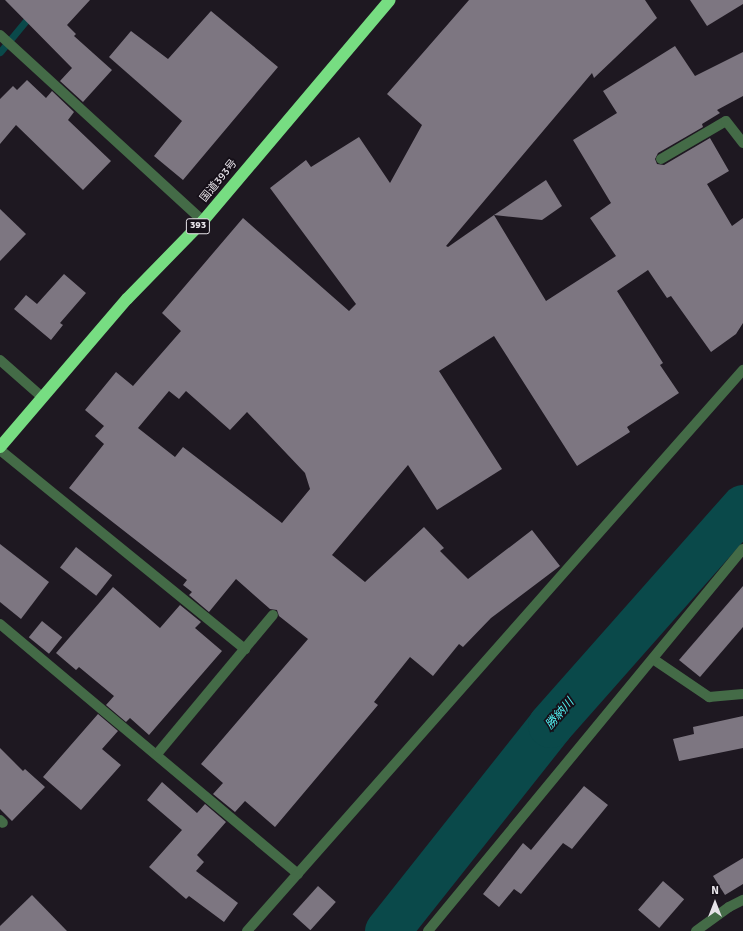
<!DOCTYPE html>
<meta charset="utf-8">
<style>
body{margin:0}
#map{position:relative;width:743px;height:931px;overflow:hidden;background:#1e1821;font-family:Signika,"Noto Sans JP",sans-serif}
div>[style]{position:absolute}
.stream>*{height:7px;margin:-3.5px;padding:0 3.5px;transform-origin:3.5px;border-radius:3.5px;background:#0a494a}
.river>*{height:45px;margin:-22.5px;padding:0 22.5px;transform-origin:22.5px;border-radius:22.5px;background:#0a494a}
.building>*{inset:0;background:#7d7681;transform-origin:0 0}
.minor>*{height:10px;margin:-5px;padding:0 5px;transform-origin:5px;border-radius:5px;background:#446b47}
.highway>*{height:12px;margin:-6px;padding:0 6px;transform-origin:6px;border-radius:6px;background:#77dd82}
span{translate:-50% -50%;white-space:nowrap;text-align:center;line-height:1.15;-webkit-text-stroke:3.5px #150f18;paint-order:stroke}
.shield-label span{padding:1px 3px;background:#150f18;border:1px solid;border-radius:3px;-webkit-text-stroke-width:0}
.shield-label{font-size:10px;color:#e7e3e9;font-weight:700}
.street-label{font-size:11px;color:#e7e3e9}
.water-label{font-size:12px;color:#51eeef;font-style:italic}
.north{position:absolute;left:695px;top:883px;width:40px;height:40px;-webkit-text-stroke:3px #150f18;paint-order:stroke;rotate:0deg;font-size:11px;font-weight:700;line-height:16px;text-align:center;color:#e7e3e9}
.north::after{content:'';display:block;margin:auto;width:14px;height:18px;background:#e7e3e9;clip-path:polygon(50% 0,100% 100%,50% 72%,0 100%)}
</style>
<div id="map">
<div class="stream">
<div style="left:0;top:52px;width:67px;rotate:-50.4deg"></div>
</div>
<div class="river">
<div style="left:387px;top:931px;width:263px;rotate:-51.6deg"></div>
<div style="left:550px;top:725px;width:291px;rotate:-48.5deg"></div>
</div>
<div class="building">
<div style="clip-path:polygon(5px 0,90px 0,67px 25px,76px 34px,74px 36px,112px 70px,83px 102px,60px 81px,72px 68px)"></div>
<div style="clip-path:polygon(evenodd,469px 0,645px 0,657px 18px,594px 78px,592px 73px,446px 246px,448px 247px,494px 215px,546px 301px,616px 256px,590px 218px,611px 203px,573px 140px,617px 113px,603px 91px,675px 46px,695px 76px,743px 52px,743px 96px,717px 110px,720px 113px,702px 124px,703px 127px,658px 153px,655px 159px,657px 164px,664px 165px,710px 138px,729px 171px,707px 184px,732px 226px,743px 218px,743px 323px,736px 334px,711px 352px,671px 296px,667px 298px,648px 270px,617px 291px,663px 363px,660px 365px,679px 393px,627px 427px,630px 432px,577px 466px,494px 336px,439px 371px,502px 469px,437px 510px,408px 465px,332px 555px,365px 582px,424px 527px,444px 548px,440px 551px,468px 579px,532px 530px,560px 566px,491px 618px,463px 647px,459px 644px,433px 676px,410px 657px,374px 702px,378px 705px,275px 827px,245px 801px,235px 812px,213px 794px,223px 783px,201px 764px,308px 639px,279px 616px,277px 610px,270px 609px,236px 579px,209px 612px,189px 595px,192px 592px,183px 585px,187px 580px,69px 488px,104px 444px,95px 436px,104px 426px,85px 410px,116px 372px,133px 386px,181px 331px,162px 313px,243px 218px,349px 311px,356px 304px,270px 188px,306px 160px,311px 167px,359px 137px,390px 183px,422px 125px,387px 94px,469px 0,169px 391px,179px 399px,186px 391px,230px 430px,247px 412px,305px 473px,310px 489px,282px 523px,183px 447px,175px 457px,138px 428px,169px 391px)"></div>
<div style="clip-path:polygon(690px 0,743px 0,743px 4px,707px 26px)"></div>
<div style="clip-path:polygon(211px 11px,278px 67px,183px 180px,154px 156px,182px 121px,109px 57px,131px 31px,168px 59px)"></div>
<div style="clip-path:polygon(27px 80px,46px 98px,52px 91px,74px 112px,68px 120px,111px 161px,83px 190px,16px 125px,0 144px,0 99px,13px 86px,17px 90px)"></div>
<div style="clip-path:polygon(546px 180px,562px 206px,542px 220px,494px 215px)"></div>
<div style="clip-path:polygon(0 209px,26px 234px,0 261px)"></div>
<div style="clip-path:polygon(64px 274px,86px 293px,60px 323px,63px 325px,51px 340px,14px 309px,26px 295px,37px 304px)"></div>
<div style="clip-path:polygon(0 544px,49px 582px,21px 619px,0 602px)"></div>
<div style="left:76px;top:547px;width:46px;height:26px;rotate:38deg"></div>
<div style="clip-path:polygon(743px 586px,743px 627px,700px 677px,679px 660px)"></div>
<div style="clip-path:polygon(113px 587px,160px 628px,180px 605px,201px 622px,195px 628px,222px 651px,149px 735px,130px 718px,126px 722px,106px 705px,114px 696px,79px 667px,76px 670px,56px 653px)"></div>
<div style="left:42px;top:621px;width:26px;height:21px;rotate:39deg"></div>
<div style="clip-path:polygon(98px 714px,118px 731px,102px 749px,121px 765px,81px 810px,43px 777px)"></div>
<div style="clip-path:polygon(743px 716px,743px 748px,679px 761px,673px 739px,694px 734px,693px 727px)"></div>
<div style="clip-path:polygon(0 748px,23px 771px,25px 769px,45px 787px,12px 821px,0 809px)"></div>
<div style="clip-path:polygon(162px 782px,197px 813px,205px 804px,226px 822px,197px 855px,204px 862px,196px 871px,238px 903px,224px 922px,189px 896px,186px 899px,149px 867px,182px 830px,147px 800px)"></div>
<div style="clip-path:polygon(584px 786px,608px 805px,572px 849px,563px 843px,521px 894px,514px 889px,499px 907px,483px 894px,523px 843px,531px 850px)"></div>
<div style="clip-path:polygon(743px 858px,743px 884px,725px 895px,713px 876px)"></div>
<div style="left:663px;top:881px;width:28px;height:38px;rotate:41deg"></div>
<div style="left:318px;top:886px;width:24px;height:38px;rotate:42deg"></div>
<div style="clip-path:polygon(32px 895px,67px 931px,0 931px,0 926px)"></div>
</div>
<div class="minor">
<div style="left:0;top:35px;width:275px;rotate:42.5deg"></div>
<div style="left:661px;top:159px;width:75px;rotate:-30.3deg"></div>
<div style="left:726px;top:121px;width:28px;rotate:52deg"></div>
<div style="left:0;top:360px;width:56px;rotate:41.4deg"></div>
<div style="left:0;top:450px;width:316px;rotate:39.1deg"></div>
<div style="left:0;top:624px;width:389px;rotate:40deg"></div>
<div style="left:653px;top:659px;width:68px;rotate:34.2deg"></div>
<div style="left:709px;top:697px;width:34px;rotate:-5deg"></div>
<div style="left:157px;top:754px;width:181px;rotate:-50.2deg"></div>
<div style="left:0;top:820px;width:4px;rotate:45deg"></div>
<div style="left:247px;top:931px;width:749px;rotate:-48.52deg"></div>
<div style="left:428px;top:931px;width:495px;rotate:-50.5deg"></div>
<div style="left:696px;top:931px;width:41px;rotate:-36deg"></div>
<div style="left:729px;top:907px;width:16px;rotate:-27deg"></div>
</div>
<div class="highway">
<div style="left:0;top:447px;width:195px;rotate:-49.4deg"></div>
<div style="left:127px;top:299px;width:109px;rotate:-45.7deg"></div>
<div style="left:203px;top:221px;width:289px;rotate:-49.8deg"></div>
</div>
<div class="shield-label">
<span style="left:198px;top:226px">393</span>
</div>
<div class="street-label">
<span style="left:219px;top:181px;rotate:-51deg">国道393号</span>
</div>
<div class="water-label">
<span style="left:560px;top:714px;rotate:-49deg">勝納川</span>
</div>
<div class="north">N</div>
</div>
